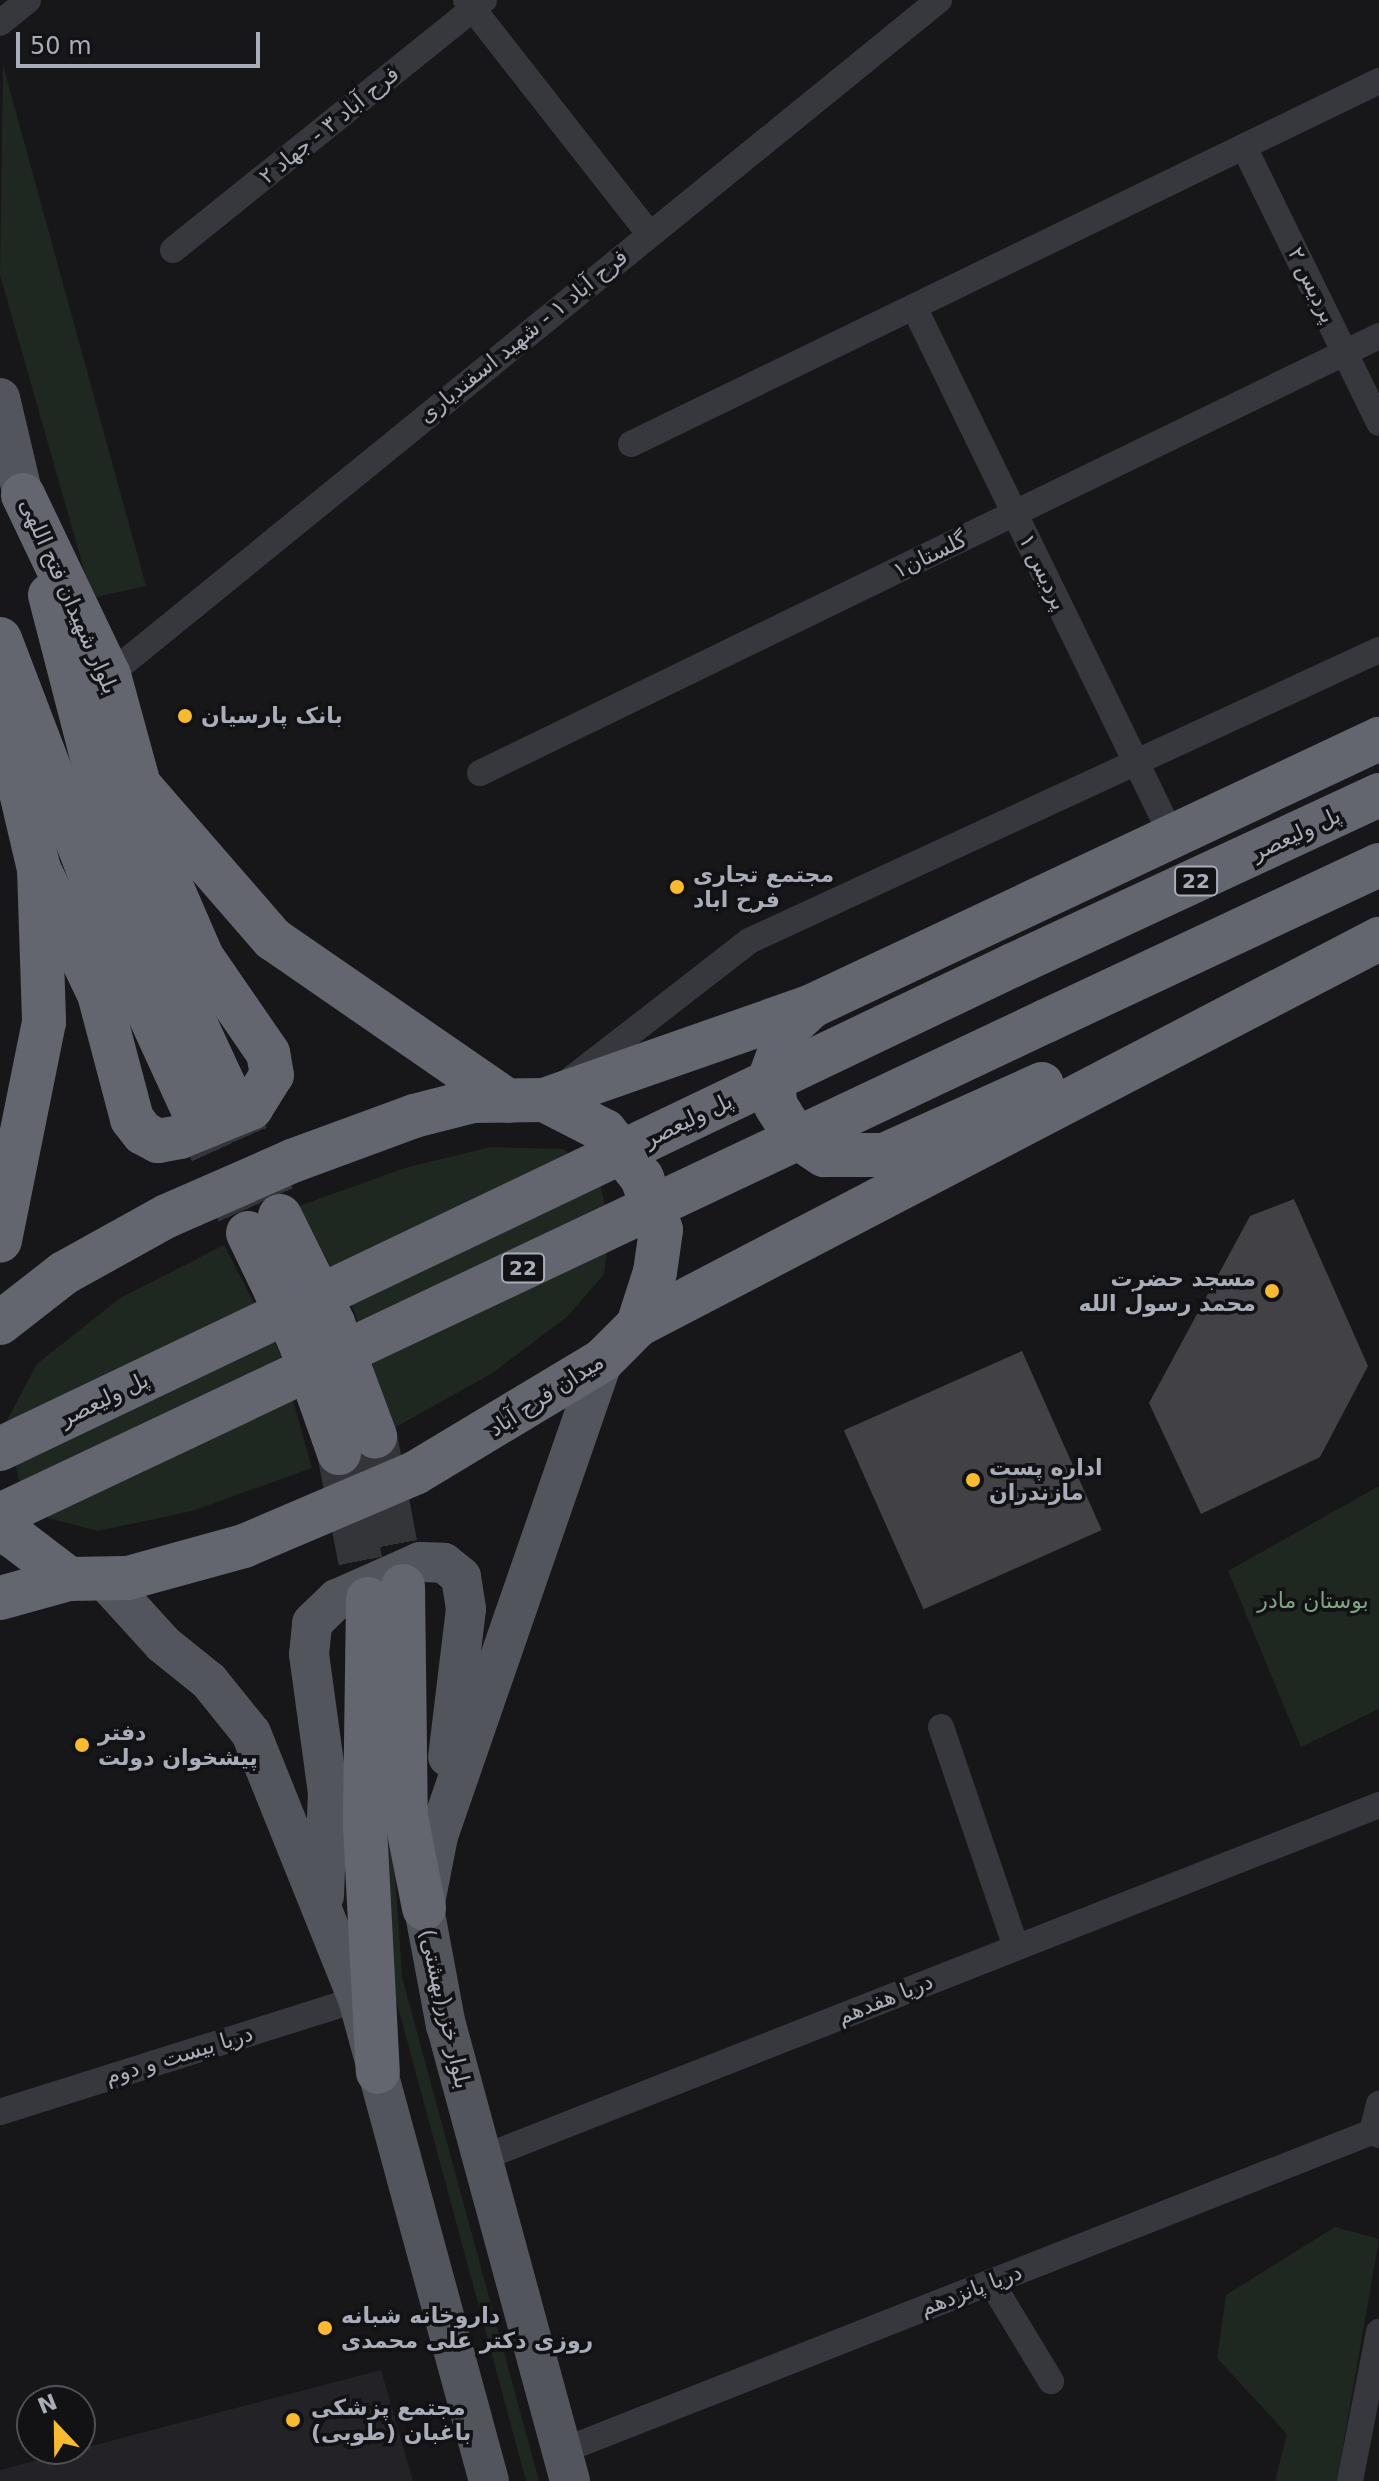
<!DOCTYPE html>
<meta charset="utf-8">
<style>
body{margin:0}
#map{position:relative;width:1379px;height:2481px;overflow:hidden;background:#171719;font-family:"DejaVu Sans",Cairo,sans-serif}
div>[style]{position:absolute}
.built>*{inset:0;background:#232226}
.green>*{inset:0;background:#1e2720}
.building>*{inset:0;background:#414146;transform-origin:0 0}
.highway-tunnel>*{height:44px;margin-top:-22px;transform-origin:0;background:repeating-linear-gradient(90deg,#343539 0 44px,transparent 0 66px)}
.street>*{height:26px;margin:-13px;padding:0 13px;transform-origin:13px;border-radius:13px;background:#37383e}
.primary>*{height:40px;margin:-20px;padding:0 20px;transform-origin:20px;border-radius:20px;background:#53555d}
.highway>*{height:44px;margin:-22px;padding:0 22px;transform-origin:22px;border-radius:22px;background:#63666f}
.highway-bridge>*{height:44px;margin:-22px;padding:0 22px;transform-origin:22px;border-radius:22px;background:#63666f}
.dots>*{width:22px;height:22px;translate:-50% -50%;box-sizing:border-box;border:4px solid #121114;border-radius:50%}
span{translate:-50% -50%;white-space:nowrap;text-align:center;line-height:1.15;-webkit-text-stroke:7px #121114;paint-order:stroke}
.shield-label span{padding:2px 6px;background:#121114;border:2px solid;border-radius:6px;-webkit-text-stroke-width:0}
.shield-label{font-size:20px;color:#a8adb9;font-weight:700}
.street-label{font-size:22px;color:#a8adb9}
.poi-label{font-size:22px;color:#a8adb9;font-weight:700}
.left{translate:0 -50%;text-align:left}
.right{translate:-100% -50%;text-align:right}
.park-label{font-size:22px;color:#7fa482}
.north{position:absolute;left:16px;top:2385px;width:80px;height:80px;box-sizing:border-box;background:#121114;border:2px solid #4e4f56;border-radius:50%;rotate:338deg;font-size:22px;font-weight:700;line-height:32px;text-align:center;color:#a8adb9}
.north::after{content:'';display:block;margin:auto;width:28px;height:36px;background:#f7ba30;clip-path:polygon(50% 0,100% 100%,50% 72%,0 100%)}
.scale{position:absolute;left:16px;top:32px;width:244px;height:36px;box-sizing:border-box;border:4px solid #a8adb9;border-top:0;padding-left:10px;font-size:24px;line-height:28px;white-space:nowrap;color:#a8adb9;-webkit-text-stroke:6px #121114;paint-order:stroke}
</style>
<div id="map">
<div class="built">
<div style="clip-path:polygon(381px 2370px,413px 2481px,0 2481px,0 2470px)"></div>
</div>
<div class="green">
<div style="clip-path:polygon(3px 65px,146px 586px,92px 598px,0 275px)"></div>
<div style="clip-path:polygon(490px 1147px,563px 1149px,598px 1176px,610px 1225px,604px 1274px,568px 1316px,491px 1374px,394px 1428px,355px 1313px,299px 1206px,405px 1168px)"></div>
<div style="clip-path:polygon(224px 1245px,279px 1351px,312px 1468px,192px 1511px,98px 1531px,48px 1518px,19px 1480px,6px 1422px,37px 1364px,120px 1298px)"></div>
<div style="clip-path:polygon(1379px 1486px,1379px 1709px,1301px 1747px,1228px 1571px)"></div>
<div style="clip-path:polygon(382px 1842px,393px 1842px,402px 1977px,539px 2481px,526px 2481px,391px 1981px)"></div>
<div style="clip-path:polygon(1335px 2227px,1379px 2239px,1337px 2481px,1275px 2481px,1287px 2434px,1217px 2358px,1226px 2295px)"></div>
</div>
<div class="building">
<div style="clip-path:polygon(1294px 1199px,1368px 1366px,1320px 1457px,1201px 1514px,1149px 1403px,1250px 1216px)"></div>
<div style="left:1022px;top:1351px;width:196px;height:195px;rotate:66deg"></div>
</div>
<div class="highway-tunnel">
<div style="left:229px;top:1096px;width:124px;rotate:66.7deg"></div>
<div style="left:194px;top:1112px;width:133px;rotate:65.9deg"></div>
<div style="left:375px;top:1436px;width:153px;rotate:79.4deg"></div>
<div style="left:339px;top:1453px;width:149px;rotate:78.8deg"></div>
</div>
<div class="street">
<div style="left:466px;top:0;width:296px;rotate:51.9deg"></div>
<div style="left:0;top:23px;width:36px;rotate:-39deg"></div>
<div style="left:1244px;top:147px;width:307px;rotate:63.9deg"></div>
<div style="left:173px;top:250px;width:399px;rotate:-38.8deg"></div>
<div style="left:914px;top:307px;width:589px;rotate:64deg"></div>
<div style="left:631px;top:444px;width:831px;rotate:-25.89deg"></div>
<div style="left:109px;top:675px;width:1070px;rotate:-39.12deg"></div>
<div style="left:480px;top:773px;width:1000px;rotate:-25.92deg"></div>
<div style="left:570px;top:1080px;width:227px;rotate:-37.8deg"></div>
<div style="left:749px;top:941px;width:694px;rotate:-24.79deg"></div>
<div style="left:941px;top:1727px;width:232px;rotate:71.2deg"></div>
<div style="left:0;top:2112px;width:375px;rotate:-17.5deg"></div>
<div style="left:1372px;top:2132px;width:29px;rotate:-76deg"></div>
<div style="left:482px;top:2158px;width:964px;rotate:-21.48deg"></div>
<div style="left:991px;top:2282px;width:116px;rotate:58.8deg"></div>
<div style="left:562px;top:2451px;width:871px;rotate:-21.5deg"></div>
<div style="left:1372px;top:2132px;width:8px;rotate:23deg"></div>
<div style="left:1350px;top:2481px;width:152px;rotate:-79deg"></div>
</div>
<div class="primary">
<div style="left:0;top:398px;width:100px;rotate:76.7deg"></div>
<div style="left:103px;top:1578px;width:89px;rotate:47.7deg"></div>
<div style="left:163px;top:1644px;width:59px;rotate:38.8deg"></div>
<div style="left:209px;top:1681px;width:67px;rotate:51.1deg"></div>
<div style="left:251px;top:1733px;width:287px;rotate:68.1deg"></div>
<div style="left:358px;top:1999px;width:499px;rotate:74.8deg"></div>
<div style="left:324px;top:1896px;width:103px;rotate:-87.8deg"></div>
<div style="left:328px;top:1793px;width:140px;rotate:-97.8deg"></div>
<div style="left:309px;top:1654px;width:31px;rotate:-84deg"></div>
<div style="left:312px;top:1623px;width:35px;rotate:-44deg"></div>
<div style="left:337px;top:1599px;width:91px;rotate:-24deg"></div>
<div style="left:420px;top:1562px;width:24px;rotate:2deg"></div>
<div style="left:444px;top:1563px;width:22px;rotate:39deg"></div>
<div style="left:461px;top:1577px;width:32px;rotate:81deg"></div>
<div style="left:466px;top:1609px;width:149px;rotate:96.9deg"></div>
<div style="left:570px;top:2481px;width:472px;rotate:-105.2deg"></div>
<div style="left:446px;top:2026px;width:120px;rotate:-100.6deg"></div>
<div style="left:424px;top:1908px;width:73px;rotate:-79deg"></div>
<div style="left:438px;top:1836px;width:504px;rotate:-70.88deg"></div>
</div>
<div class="highway">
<div style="left:23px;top:495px;width:199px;rotate:64.5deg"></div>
<div style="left:109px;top:675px;width:114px;rotate:74.7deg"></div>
<div style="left:139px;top:785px;width:204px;rotate:49deg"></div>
<div style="left:273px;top:939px;width:285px;rotate:34.6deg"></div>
<div style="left:50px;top:595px;width:219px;rotate:75.5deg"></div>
<div style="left:105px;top:807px;width:117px;rotate:69.6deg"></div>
<div style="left:146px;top:917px;width:197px;rotate:65.1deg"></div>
<div style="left:0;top:639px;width:315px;rotate:69.1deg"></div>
<div style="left:112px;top:933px;width:197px;rotate:65.4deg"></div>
<div style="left:0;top:703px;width:171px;rotate:76.8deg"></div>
<div style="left:39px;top:869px;width:153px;rotate:88.1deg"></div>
<div style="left:44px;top:1022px;width:223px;rotate:101.4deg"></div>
<div style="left:39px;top:869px;width:139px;rotate:64.4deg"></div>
<div style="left:99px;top:994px;width:129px;rotate:75.2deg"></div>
<div style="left:132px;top:1119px;width:18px;rotate:52deg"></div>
<div style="left:143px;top:1133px;width:17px;rotate:28deg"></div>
<div style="left:158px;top:1141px;width:22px;rotate:-10deg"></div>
<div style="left:180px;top:1137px;width:77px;rotate:-22.2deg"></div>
<div style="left:251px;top:1108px;width:39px;rotate:-58deg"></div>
<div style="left:272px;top:1075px;width:22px;rotate:-100deg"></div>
<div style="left:268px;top:1053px;width:116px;rotate:-124.5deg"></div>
<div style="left:202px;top:957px;width:113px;rotate:-113.4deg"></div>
<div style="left:157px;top:853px;width:61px;rotate:-105.2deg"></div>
<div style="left:1013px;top:965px;width:404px;rotate:-24.9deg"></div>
<div style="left:812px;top:1006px;width:33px;rotate:137deg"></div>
<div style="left:788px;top:1028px;width:50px;rotate:109.9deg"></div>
<div style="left:771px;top:1075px;width:31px;rotate:81deg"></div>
<div style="left:776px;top:1106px;width:34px;rotate:58deg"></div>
<div style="left:794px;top:1135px;width:36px;rotate:34deg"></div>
<div style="left:824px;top:1155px;width:60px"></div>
<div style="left:884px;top:1155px;width:173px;rotate:-24.2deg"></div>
<div style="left:1046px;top:1021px;width:368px;rotate:-25.1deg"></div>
<div style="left:544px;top:1100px;width:284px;rotate:-19.3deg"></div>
<div style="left:812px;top:1006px;width:627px;rotate:-25.22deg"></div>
<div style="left:280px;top:1216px;width:119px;rotate:63.6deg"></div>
<div style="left:333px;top:1323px;width:121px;rotate:69.6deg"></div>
<div style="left:248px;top:1233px;width:119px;rotate:64.5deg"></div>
<div style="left:299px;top:1340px;width:120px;rotate:70.5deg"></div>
<div style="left:0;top:1323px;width:81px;rotate:-38deg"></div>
<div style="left:64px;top:1273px;width:118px;rotate:-29deg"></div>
<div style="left:167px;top:1216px;width:137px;rotate:-23.7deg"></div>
<div style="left:292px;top:1161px;width:130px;rotate:-20.2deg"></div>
<div style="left:414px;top:1116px;width:61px;rotate:-14.3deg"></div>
<div style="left:473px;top:1101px;width:71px;rotate:-0.8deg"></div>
<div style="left:544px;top:1100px;width:68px;rotate:26.9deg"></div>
<div style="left:605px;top:1131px;width:60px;rotate:51.8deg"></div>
<div style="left:642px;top:1178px;width:55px;rotate:69.9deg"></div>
<div style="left:661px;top:1230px;width:42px;rotate:98.1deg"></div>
<div style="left:655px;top:1272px;width:56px;rotate:107.8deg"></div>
<div style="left:638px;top:1325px;width:49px;rotate:135deg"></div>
<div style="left:603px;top:1360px;width:219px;rotate:149deg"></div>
<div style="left:415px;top:1473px;width:186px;rotate:156.9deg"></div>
<div style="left:244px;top:1546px;width:120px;rotate:164.6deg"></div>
<div style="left:128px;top:1578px;width:59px;rotate:179deg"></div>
<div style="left:69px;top:1579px;width:69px;rotate:-142.6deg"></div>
<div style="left:14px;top:1537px;width:24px;rotate:-126deg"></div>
<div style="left:638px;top:1325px;width:836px;rotate:-27.52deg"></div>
<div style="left:403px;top:1586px;width:231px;rotate:89.3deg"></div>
<div style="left:406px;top:1817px;width:93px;rotate:78.8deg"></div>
<div style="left:0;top:1598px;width:72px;rotate:-15.4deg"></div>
<div style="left:368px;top:1599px;width:228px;rotate:90.8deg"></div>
<div style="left:365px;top:1827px;width:245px;rotate:87deg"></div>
</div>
<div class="highway-bridge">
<div style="left:0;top:1449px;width:1123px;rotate:-25.54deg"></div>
<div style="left:0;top:1515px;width:1157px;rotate:-25.28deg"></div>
</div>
<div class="dots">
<div style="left:185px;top:716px;background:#f7ba30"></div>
<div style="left:677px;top:887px;background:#f7ba30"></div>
<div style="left:1272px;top:1291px;background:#f7ba30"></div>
<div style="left:973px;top:1480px;background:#f7ba30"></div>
<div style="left:82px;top:1745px;background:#f7ba30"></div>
<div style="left:325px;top:2328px;background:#f7ba30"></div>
<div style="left:293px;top:2420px;background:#f7ba30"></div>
</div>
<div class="shield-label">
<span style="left:1196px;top:881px">22</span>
<span style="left:523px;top:1268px">22</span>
</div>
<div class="street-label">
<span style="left:329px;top:125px;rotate:-39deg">فرح آباد ۳ - جهاد ۲</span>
<span style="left:1312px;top:285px;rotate:64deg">پردیس ۲</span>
<span style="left:523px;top:336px;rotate:-39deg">فرح آباد ۱ - شهید اسفندیاری</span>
<span style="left:930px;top:555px;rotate:-26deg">گلستان۱</span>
<span style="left:1043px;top:572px;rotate:64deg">پردیس ۱</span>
<span style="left:69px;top:596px;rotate:66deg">بلوار شهیدان فتح اللهی</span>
<span style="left:1296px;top:834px;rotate:-25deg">پل ولیعصر</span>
<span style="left:688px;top:1120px;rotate:-26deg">پل ولیعصر</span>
<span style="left:546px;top:1395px;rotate:-33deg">میدان فرح آباد</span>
<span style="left:104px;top:1399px;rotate:-26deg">پل ولیعصر</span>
<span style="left:885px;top:1999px;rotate:-22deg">دریا هفدهم</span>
<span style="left:445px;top:2009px;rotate:77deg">بلوار خزر(بهشتی)</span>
<span style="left:179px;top:2055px;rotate:-17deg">دریا بیست و دوم</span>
<span style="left:971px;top:2290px;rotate:-21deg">دریا پانزدهم</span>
</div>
<div class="poi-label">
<span class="left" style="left:201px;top:716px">بانک پارسیان</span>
<span class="left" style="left:693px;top:887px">مجتمع تجاری<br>فرح اباد</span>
<span class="right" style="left:1256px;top:1291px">مسجد حضرت<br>محمد رسول الله</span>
<span class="left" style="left:989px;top:1480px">اداره پست<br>مازندران</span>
<span class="left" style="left:98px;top:1745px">دفتر<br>پیشخوان دولت</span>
<span class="left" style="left:341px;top:2328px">داروخانه شبانه<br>روزی دکتر علی محمدی</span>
<span class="left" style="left:311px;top:2420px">مجتمع پزشکی<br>باغبان (طوبی)</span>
</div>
<div class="park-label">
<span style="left:1313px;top:1601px">بوستان مادر</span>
</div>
<div class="north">N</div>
<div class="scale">50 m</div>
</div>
